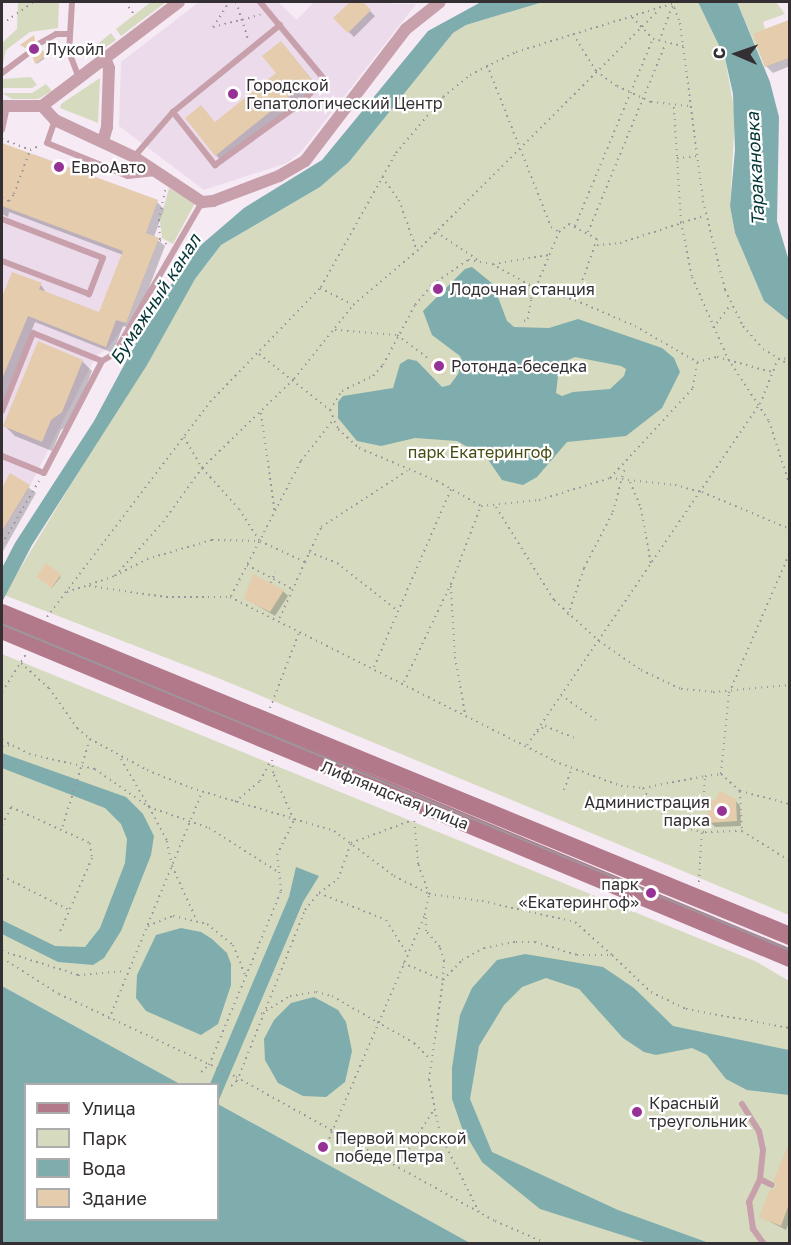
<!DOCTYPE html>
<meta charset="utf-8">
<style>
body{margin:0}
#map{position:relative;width:791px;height:1245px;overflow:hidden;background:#f6ebf5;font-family:"Golos Text",sans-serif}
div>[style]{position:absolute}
.built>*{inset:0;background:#ecdbeb}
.green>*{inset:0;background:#d6dabf}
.water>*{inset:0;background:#7facac}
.shadow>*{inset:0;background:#0003;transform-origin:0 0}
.building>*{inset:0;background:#e4ccad;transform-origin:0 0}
.round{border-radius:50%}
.path>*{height:2px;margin-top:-1px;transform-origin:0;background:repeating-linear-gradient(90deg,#9d959d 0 1.5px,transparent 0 6px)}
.lane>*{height:6px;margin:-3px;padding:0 3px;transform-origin:3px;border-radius:3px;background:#c7a0ab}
.street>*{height:12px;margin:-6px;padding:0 6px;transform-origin:6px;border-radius:6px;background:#c7a0ab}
.secondary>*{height:18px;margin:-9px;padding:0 9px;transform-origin:9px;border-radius:9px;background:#b2798a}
.tram>*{height:1.5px;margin:-0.75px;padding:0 0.75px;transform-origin:0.75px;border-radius:0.75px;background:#9e969d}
.dots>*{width:16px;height:16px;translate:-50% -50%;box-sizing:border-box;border:3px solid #fff;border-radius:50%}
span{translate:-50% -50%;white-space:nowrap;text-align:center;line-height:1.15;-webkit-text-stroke:4.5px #fff;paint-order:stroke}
.poi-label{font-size:16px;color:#332f33}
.left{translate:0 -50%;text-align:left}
.right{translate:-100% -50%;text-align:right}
.park-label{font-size:16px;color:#474c12}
.street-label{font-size:16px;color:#332f33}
.water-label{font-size:18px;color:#063536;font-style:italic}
.frame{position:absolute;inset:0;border:3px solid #332f33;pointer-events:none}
.legend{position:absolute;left:24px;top:1083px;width:195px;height:138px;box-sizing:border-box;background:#fff;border:2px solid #adacad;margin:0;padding:8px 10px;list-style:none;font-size:18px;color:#332f33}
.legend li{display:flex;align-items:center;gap:12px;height:30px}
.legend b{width:30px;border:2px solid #adacad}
.north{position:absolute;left:707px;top:24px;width:60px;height:60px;-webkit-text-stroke:4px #fff;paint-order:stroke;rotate:272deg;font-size:16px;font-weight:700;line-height:24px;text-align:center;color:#332f33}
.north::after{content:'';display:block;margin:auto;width:21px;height:27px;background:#332f33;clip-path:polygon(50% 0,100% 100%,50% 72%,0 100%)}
</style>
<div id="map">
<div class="built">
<div style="clip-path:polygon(199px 2px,278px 2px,297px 20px,314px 2px,416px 4px,301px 152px,287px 163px,204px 190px,119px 126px,121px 62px)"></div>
<div style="clip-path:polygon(2px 143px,32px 158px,34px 154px,158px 200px,146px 233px,159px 238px,126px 324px,108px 348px,96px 356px,30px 486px,2px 532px)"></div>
</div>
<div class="green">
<div style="clip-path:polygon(18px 2px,59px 2px,58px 28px,30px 32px,6px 50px,2px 68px,3px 42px,17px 29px)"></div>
<div style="clip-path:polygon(151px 2px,166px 2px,121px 36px,116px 29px)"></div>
<div style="clip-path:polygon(543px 2px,698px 2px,725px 58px,735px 115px,730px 206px,735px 233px,764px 301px,789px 321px,789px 915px,213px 676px,4px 595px,195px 279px,221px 245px,320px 187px,349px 162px,453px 33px,466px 25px)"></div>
<div style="clip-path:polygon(737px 2px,776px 2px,785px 14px,763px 22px,765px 29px,789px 20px,789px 58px,765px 67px)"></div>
<div style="clip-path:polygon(111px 33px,116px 40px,92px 57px,82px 57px)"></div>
<div style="clip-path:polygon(31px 77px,37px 85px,32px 88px,2px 88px,2px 79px)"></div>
<div style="clip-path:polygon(100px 78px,98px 123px,60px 108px,61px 104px)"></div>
<div style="clip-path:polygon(46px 84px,52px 91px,38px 99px,12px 99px,2px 93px,32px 93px)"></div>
<div style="clip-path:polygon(169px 188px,195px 203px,173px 244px,162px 238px,160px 221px)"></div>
<div style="clip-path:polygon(2px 654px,757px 962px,789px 981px,789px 1243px,470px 1243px,218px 1104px,218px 1084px,180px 1084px,2px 986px)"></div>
</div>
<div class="water">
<div style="clip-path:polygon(481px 2px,543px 2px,466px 25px,453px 33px,349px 162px,320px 187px,221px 245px,195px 279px,147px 365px,32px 545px,2px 602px,2px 568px,15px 543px,94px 421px,158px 302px,201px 245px,244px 208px,322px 160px,428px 31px)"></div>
<div style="clip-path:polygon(698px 2px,737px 2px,770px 82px,779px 117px,777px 221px,789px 261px,789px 321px,764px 301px,735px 233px,730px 206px,735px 150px,733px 94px,725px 58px)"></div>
<div style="clip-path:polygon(evenodd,472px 267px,493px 284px,507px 321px,514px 327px,549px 328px,578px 319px,662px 348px,674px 358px,680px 372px,662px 408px,626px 436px,567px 442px,537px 477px,523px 485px,502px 480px,487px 458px,457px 441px,415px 438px,381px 446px,357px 441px,338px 418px,338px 402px,343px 396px,393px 388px,400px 364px,408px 359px,417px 361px,442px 387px,450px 385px,458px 374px,462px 361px,460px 356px,432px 335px,423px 311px,465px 269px,472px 267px,575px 357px,621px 366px,626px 369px,624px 376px,610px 389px,573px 392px,562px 396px,556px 393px,558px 376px,568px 360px,575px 357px)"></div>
<div style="clip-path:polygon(2px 753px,126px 797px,143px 814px,154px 836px,151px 855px,121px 931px,104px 958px,93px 965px,58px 962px,2px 934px,2px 920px,55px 946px,85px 947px,100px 928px,125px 863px,127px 839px,121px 824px,105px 808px,2px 768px)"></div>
<div style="clip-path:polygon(296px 867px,319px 876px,303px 902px,218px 1102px,218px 1084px,210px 1084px,289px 897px)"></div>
<div style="clip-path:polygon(181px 928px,201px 932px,212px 939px,227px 953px,231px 964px,231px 985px,218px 1024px,201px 1035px,146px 1011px,136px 998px,137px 975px,156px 935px)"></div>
<div style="clip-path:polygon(525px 954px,603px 967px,634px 988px,673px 1026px,789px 1050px,789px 1095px,747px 1090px,726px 1079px,707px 1055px,692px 1048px,656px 1055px,644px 1052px,623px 1038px,579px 989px,546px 978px,522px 987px,504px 1005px,479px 1046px,470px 1099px,492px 1152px,618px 1210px,709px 1243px,647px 1243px,540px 1209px,482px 1162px,462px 1128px,452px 1099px,452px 1068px,460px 1015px,472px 988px,497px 960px)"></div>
<div style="clip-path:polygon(2px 986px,180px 1084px,26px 1084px,26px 1220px,218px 1220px,218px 1104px,470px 1243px,2px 1243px)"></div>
<div style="clip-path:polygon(314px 997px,338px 1010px,346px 1022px,352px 1051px,345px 1082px,326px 1097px,303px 1096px,278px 1083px,265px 1060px,264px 1039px,274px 1020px,291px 1003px)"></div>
</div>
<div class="shadow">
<div style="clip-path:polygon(352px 2px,361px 2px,375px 16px,354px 37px,335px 18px)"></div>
<div style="clip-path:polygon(790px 22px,790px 66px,773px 73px,766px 66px,755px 35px)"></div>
<div style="clip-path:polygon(36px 48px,48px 56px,37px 64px,33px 51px)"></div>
<div style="clip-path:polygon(287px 49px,317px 86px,222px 162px,216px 155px,215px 123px,278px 73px)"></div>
<div style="clip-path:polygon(2px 144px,157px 202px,164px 209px,154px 237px,165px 246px,133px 329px,123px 326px,113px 353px,35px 322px,2px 404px,2px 301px,13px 273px,41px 285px,47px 294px,100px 314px,123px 255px,9px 212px,8px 217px,2px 214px)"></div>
<div style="left:436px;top:359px;width:13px;height:11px;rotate:27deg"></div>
<div style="clip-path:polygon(82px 361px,92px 371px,72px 422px,61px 430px,52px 451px,15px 436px,5px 426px)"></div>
<div style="clip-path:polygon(11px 475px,36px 493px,2px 553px,2px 490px)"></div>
<div style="left:46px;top:565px;width:19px;height:14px;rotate:39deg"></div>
<div style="clip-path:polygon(283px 591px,288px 596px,275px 616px,246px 599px)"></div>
<div style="clip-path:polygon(735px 800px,740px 806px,741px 826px,715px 827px,710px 822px)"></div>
<div style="clip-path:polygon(787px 1153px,790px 1220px,786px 1230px,761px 1217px,779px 1188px)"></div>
</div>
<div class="building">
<div style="clip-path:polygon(350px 2px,363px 2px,371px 10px,348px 33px,333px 18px)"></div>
<div style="clip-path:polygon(789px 20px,789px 58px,765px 67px,753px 34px)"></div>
<div style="clip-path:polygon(34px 35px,36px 46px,48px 54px,35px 64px,31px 51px,20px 45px)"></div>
<div style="clip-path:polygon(281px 41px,311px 79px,215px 156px,185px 118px,201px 105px,215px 122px,276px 73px,262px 56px)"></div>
<div style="clip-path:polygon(2px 143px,158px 200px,146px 233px,159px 238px,126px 323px,116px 320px,106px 347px,28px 316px,2px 379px,2px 297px,12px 272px,42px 283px,39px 289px,99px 312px,123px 251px,2px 206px)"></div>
<div style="clip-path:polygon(38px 341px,83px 360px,62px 412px,51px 420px,42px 442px,3px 426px)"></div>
<div class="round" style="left:430px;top:357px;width:18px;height:18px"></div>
<div style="clip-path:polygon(10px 473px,30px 485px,2px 531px,2px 488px)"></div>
<div style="left:46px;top:563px;width:19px;height:17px;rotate:36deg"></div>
<div style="clip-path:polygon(253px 574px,284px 590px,270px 612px,244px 599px)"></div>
<div style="clip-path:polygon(720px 791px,736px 799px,737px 821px,708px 823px,707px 801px,715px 800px)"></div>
<div style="clip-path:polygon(789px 1143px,789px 1204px,781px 1226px,759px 1217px,770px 1190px,777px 1187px,774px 1180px)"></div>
</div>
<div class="path">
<div style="left:125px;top:2px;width:14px;rotate:54deg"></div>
<div style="left:236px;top:2px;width:39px;rotate:72deg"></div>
<div style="left:672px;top:2px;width:22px;rotate:69deg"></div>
<div style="left:680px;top:23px;width:179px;rotate:82.6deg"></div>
<div style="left:703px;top:201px;width:92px;rotate:76.1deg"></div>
<div style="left:725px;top:290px;width:40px;rotate:63.4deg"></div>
<div style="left:743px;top:326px;width:30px;rotate:49deg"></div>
<div style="left:763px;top:349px;width:31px;rotate:31deg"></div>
<div style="left:632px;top:17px;width:30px;rotate:46deg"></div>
<div style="left:653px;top:39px;width:31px;rotate:13deg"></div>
<div style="left:2px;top:24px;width:38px;rotate:-35deg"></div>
<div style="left:213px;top:27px;width:49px;rotate:-14.3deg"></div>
<div style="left:213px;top:27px;width:30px;rotate:-57deg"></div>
<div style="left:573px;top:34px;width:44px;rotate:58.1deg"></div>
<div style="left:596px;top:71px;width:26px;rotate:36deg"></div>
<div style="left:617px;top:86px;width:38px;rotate:25deg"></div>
<div style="left:651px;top:102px;width:39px;rotate:6deg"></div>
<div style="left:659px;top:41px;width:42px;rotate:-69deg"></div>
<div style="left:487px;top:65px;width:174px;rotate:68.4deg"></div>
<div style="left:551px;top:227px;width:9px;rotate:32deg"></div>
<div style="left:674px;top:107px;width:115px;rotate:86.5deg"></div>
<div style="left:681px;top:222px;width:56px;rotate:78.7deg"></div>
<div style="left:692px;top:277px;width:90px;rotate:66.3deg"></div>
<div style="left:728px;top:359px;width:74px;rotate:56.5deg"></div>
<div style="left:769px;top:421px;width:68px;rotate:72.1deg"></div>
<div style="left:2px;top:139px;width:30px;rotate:21deg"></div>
<div style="left:30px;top:150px;width:12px;rotate:-24deg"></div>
<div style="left:677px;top:158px;width:20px;rotate:-6deg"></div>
<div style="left:382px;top:177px;width:29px;rotate:54deg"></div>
<div style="left:399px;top:200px;width:54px;rotate:70.6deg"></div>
<div style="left:165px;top:190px;width:31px;rotate:101deg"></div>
<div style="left:159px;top:220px;width:20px;rotate:87deg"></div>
<div style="left:160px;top:240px;width:9px;rotate:32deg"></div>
<div style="left:2px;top:198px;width:8px;rotate:23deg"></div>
<div style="left:9px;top:201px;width:9px;rotate:-54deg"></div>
<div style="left:14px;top:194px;width:47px;rotate:-70deg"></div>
<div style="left:575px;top:226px;width:203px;rotate:-67.4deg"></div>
<div style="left:436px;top:232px;width:50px;rotate:33.7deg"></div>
<div style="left:588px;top:232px;width:204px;rotate:-67.6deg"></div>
<div style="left:597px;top:245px;width:23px;rotate:-5deg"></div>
<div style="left:620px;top:243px;width:90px;rotate:-18deg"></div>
<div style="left:493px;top:264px;width:57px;rotate:-9.1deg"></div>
<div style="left:320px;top:288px;width:36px;rotate:27deg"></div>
<div style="left:524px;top:321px;width:4px;rotate:-27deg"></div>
<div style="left:528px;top:319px;width:20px;rotate:-81deg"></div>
<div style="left:531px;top:299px;width:73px;rotate:-67.3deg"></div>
<div style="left:559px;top:232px;width:13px;rotate:-39deg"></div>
<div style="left:569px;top:224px;width:32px;rotate:28deg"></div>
<div style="left:597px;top:239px;width:64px;rotate:109.3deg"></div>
<div style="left:713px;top:328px;width:30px;rotate:-53deg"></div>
<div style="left:335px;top:330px;width:62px;rotate:4.6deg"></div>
<div style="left:397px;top:335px;width:40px;rotate:37deg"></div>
<div style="left:259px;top:354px;width:90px;rotate:38.3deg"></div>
<div style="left:330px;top:410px;width:21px;rotate:67deg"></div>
<div style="left:338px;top:429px;width:28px;rotate:42deg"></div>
<div style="left:359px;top:448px;width:85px;rotate:22.9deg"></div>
<div style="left:437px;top:481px;width:51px;rotate:29.6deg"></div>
<div style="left:697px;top:362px;width:21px;rotate:-14deg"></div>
<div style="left:717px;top:357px;width:57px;rotate:15.3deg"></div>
<div style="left:330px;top:410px;width:22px;rotate:-58deg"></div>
<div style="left:342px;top:391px;width:34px;rotate:-26deg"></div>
<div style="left:373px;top:376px;width:15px;rotate:-48deg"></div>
<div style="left:383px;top:365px;width:68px;rotate:-61.9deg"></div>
<div style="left:415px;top:305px;width:26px;rotate:-50deg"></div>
<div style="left:432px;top:285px;width:44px;rotate:-34.8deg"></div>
<div style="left:468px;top:260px;width:24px;rotate:9deg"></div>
<div style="left:492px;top:264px;width:49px;rotate:29.2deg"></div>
<div style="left:535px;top:288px;width:42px;rotate:16.7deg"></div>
<div style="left:575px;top:300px;width:65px;rotate:23.4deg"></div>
<div style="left:635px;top:326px;width:72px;rotate:30.1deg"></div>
<div style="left:261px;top:413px;width:102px;rotate:82.1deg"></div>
<div style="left:184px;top:437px;width:36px;rotate:60deg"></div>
<div style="left:202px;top:468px;width:55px;rotate:47.9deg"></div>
<div style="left:239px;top:509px;width:38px;rotate:57deg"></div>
<div style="left:610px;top:478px;width:65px;rotate:6.1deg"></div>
<div style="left:675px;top:485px;width:28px;rotate:15deg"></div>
<div style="left:702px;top:492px;width:95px;rotate:22.8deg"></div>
<div style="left:630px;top:482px;width:28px;rotate:67deg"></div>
<div style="left:641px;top:508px;width:58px;rotate:80deg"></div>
<div style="left:496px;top:507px;width:110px;rotate:58.1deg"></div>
<div style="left:554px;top:600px;width:61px;rotate:42.3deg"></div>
<div style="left:599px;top:641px;width:51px;rotate:34.6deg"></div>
<div style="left:641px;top:670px;width:44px;rotate:25.4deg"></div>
<div style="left:681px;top:689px;width:32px;rotate:5deg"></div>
<div style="left:713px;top:692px;width:77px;rotate:-5.2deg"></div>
<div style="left:2px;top:544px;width:73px;rotate:-59.6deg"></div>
<div style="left:309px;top:552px;width:30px;rotate:21deg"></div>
<div style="left:337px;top:563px;width:78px;rotate:38.2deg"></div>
<div style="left:305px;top:562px;width:38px;rotate:-65deg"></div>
<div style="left:321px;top:527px;width:103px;rotate:-33.1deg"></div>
<div style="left:247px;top:565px;width:53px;rotate:28deg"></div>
<div style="left:120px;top:573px;width:30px;rotate:-27deg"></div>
<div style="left:147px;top:559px;width:68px;rotate:-16.3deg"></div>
<div style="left:212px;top:540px;width:48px;rotate:1.2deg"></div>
<div style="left:260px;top:541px;width:50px;rotate:25deg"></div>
<div style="left:305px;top:562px;width:66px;rotate:114.2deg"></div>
<div style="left:115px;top:576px;width:72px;rotate:-48.4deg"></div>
<div style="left:163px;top:522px;width:67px;rotate:-54.2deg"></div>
<div style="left:202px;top:468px;width:128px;rotate:-44.1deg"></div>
<div style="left:294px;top:379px;width:95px;rotate:-51.4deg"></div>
<div style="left:353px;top:305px;width:84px;rotate:-40.2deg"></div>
<div style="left:417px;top:251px;width:340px;rotate:-44.9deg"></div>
<div style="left:271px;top:583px;width:12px;rotate:-70deg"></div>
<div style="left:89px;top:586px;width:78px;rotate:8.1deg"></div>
<div style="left:166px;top:597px;width:64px"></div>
<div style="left:230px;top:597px;width:363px;rotate:26.8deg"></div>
<div style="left:554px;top:761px;width:72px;rotate:20.5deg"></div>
<div style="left:621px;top:786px;width:22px;rotate:5deg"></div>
<div style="left:643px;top:788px;width:63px;rotate:-11deg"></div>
<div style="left:451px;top:586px;width:71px;rotate:86.8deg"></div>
<div style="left:455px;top:657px;width:58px;rotate:80deg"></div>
<div style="left:67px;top:592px;width:51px;rotate:-18.4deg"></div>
<div style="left:231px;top:596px;width:152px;rotate:-62.6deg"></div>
<div style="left:301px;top:461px;width:52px;rotate:-52deg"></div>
<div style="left:568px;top:615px;width:50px;rotate:-71.2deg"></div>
<div style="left:584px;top:568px;width:63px;rotate:-62.6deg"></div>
<div style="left:613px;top:512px;width:47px;rotate:-75.1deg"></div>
<div style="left:47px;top:617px;width:270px;rotate:-52.8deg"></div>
<div style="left:210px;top:402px;width:160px;rotate:-46deg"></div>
<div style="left:321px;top:287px;width:154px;rotate:-60.8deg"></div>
<div style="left:396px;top:153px;width:73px;rotate:-50deg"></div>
<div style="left:443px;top:97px;width:35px;rotate:-39deg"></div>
<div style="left:470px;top:75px;width:51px;rotate:-26.6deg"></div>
<div style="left:516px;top:52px;width:170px;rotate:-17.2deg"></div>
<div style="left:21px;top:663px;width:38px;rotate:42deg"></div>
<div style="left:49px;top:688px;width:49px;rotate:55deg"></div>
<div style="left:77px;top:728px;width:17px;rotate:40deg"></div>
<div style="left:90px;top:739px;width:93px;rotate:107.5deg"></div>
<div style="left:374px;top:667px;width:194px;rotate:-66.6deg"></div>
<div style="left:404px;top:682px;width:109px;rotate:-64.4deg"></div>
<div style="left:451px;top:584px;width:84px;rotate:-69deg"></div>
<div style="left:481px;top:506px;width:58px;rotate:-5.9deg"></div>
<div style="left:539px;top:500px;width:74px;rotate:-17.2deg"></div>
<div style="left:610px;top:478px;width:122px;rotate:-47.3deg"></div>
<div style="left:693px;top:388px;width:26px;rotate:-81deg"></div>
<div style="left:2px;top:692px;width:45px;rotate:-57.7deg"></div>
<div style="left:561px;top:695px;width:43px;rotate:35.5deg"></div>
<div style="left:270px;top:708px;width:80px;rotate:-68.9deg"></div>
<div style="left:537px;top:732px;width:10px;rotate:-37deg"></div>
<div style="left:545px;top:726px;width:31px;rotate:22deg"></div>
<div style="left:90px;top:739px;width:65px;rotate:28.5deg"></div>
<div style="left:147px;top:770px;width:48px;rotate:22.2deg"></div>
<div style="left:191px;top:788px;width:149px;rotate:16.7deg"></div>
<div style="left:334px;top:831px;width:75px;rotate:36.9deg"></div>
<div style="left:394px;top:876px;width:39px;rotate:27deg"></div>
<div style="left:429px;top:894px;width:53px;rotate:7.5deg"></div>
<div style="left:482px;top:901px;width:95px;rotate:12.7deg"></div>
<div style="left:575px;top:922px;width:50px;rotate:41.7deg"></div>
<div style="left:2px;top:740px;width:30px;rotate:27deg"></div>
<div style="left:29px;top:754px;width:68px;rotate:12.8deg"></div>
<div style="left:95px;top:769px;width:66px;rotate:35.1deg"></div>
<div style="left:149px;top:807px;width:38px;rotate:62deg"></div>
<div style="left:167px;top:841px;width:25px;rotate:79deg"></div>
<div style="left:172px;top:866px;width:58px;rotate:65.6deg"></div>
<div style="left:527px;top:745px;width:413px;rotate:-55.7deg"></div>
<div style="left:760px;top:404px;width:48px;rotate:-68.2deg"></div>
<div style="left:778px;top:359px;width:12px;rotate:-5deg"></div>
<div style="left:2px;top:746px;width:9px;rotate:-6deg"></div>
<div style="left:121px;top:759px;width:56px;rotate:59.7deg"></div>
<div style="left:149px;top:807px;width:64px;rotate:19.3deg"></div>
<div style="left:209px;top:828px;width:84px;rotate:32.4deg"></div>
<div style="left:721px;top:774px;width:81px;rotate:-84.4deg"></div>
<div style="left:729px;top:693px;width:154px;rotate:-66.6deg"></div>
<div style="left:643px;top:788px;width:19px;rotate:62deg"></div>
<div style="left:652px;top:805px;width:35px;rotate:39deg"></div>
<div style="left:679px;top:827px;width:26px;rotate:11deg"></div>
<div style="left:705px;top:832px;width:37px;rotate:-2deg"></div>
<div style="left:742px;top:831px;width:57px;rotate:32deg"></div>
<div style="left:564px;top:790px;width:23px;rotate:-70deg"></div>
<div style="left:740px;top:791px;width:52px;rotate:14.6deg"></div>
<div style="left:235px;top:802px;width:33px;rotate:-40deg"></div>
<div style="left:260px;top:781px;width:21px;rotate:-62deg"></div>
<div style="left:2px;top:825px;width:20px;rotate:-63deg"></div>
<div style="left:11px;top:807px;width:87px;rotate:24.5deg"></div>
<div style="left:90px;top:843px;width:15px;rotate:82deg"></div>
<div style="left:92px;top:858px;width:81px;rotate:113.4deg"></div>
<div style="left:2px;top:876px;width:75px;rotate:26.9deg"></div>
<div style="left:699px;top:882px;width:106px;rotate:-86.8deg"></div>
<div style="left:705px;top:776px;width:16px;rotate:-7deg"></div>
<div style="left:721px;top:774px;width:25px;rotate:42deg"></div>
<div style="left:740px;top:791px;width:40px;rotate:87.1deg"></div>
<div style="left:319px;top:893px;width:24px;rotate:-36deg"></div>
<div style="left:338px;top:879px;width:38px;rotate:-70deg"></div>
<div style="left:351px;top:843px;width:66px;rotate:-20.4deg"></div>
<div style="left:148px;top:926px;width:27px;rotate:-22deg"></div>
<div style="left:173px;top:916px;width:35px;rotate:13deg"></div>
<div style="left:207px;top:924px;width:33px;rotate:39deg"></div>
<div style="left:233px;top:945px;width:32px;rotate:68deg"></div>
<div style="left:2px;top:951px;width:80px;rotate:17.5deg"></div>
<div style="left:78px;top:975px;width:48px;rotate:-4.8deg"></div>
<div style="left:2px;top:958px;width:67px;rotate:32.3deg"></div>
<div style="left:59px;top:994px;width:195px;rotate:25.1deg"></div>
<div style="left:236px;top:1077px;width:296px;rotate:29.1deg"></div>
<div style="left:495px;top:1221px;width:58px;rotate:23.5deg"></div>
<div style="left:403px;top:963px;width:43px;rotate:23deg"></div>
<div style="left:443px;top:980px;width:19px;rotate:-87deg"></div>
<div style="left:444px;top:961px;width:15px;rotate:-106deg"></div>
<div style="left:440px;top:947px;width:21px;rotate:-131deg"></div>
<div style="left:426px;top:931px;width:13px;rotate:-90deg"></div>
<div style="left:261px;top:1014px;width:34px;rotate:-32deg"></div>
<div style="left:290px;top:996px;width:26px;rotate:-9deg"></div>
<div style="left:316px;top:992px;width:16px;rotate:14deg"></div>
<div style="left:332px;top:996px;width:52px;rotate:30deg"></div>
<div style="left:377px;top:1022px;width:43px;rotate:29.6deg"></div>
<div style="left:414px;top:1043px;width:20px;rotate:45deg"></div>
<div style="left:109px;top:1019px;width:245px;rotate:-67.7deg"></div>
<div style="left:201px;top:1072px;width:11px;rotate:-41deg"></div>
<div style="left:209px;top:1065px;width:188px;rotate:-67.5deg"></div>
<div style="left:281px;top:891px;width:36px;rotate:-96deg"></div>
<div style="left:277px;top:855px;width:39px;rotate:-64deg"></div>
<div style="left:294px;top:820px;width:51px;rotate:-114.1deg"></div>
<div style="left:273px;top:773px;width:15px;rotate:-94deg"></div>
<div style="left:231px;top:1086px;width:8px;rotate:-40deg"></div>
<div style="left:237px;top:1081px;width:184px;rotate:-68.3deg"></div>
<div style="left:305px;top:910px;width:22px;rotate:-51deg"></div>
<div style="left:319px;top:893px;width:72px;rotate:21.9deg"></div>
<div style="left:386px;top:920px;width:40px;rotate:58deg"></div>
<div style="left:322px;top:1155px;width:261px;rotate:-66.8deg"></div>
<div style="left:425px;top:915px;width:21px;rotate:-79deg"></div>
<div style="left:429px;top:894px;width:32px;rotate:-110deg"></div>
<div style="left:418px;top:864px;width:47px;rotate:-94.9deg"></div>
<div style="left:399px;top:1164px;width:63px;rotate:-57.3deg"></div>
<div style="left:479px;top:1212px;width:87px;rotate:-116.6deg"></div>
<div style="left:440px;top:1134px;width:55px;rotate:-101.5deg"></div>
<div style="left:429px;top:1080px;width:101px;rotate:-82deg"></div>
<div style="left:443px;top:980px;width:28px;rotate:-46deg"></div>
<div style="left:462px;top:960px;width:25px;rotate:-29deg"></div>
<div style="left:484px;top:948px;width:33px;rotate:-11deg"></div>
<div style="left:516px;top:942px;width:19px"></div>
<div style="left:535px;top:942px;width:44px;rotate:17.2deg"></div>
<div style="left:577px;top:955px;width:35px"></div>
<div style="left:612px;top:955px;width:54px;rotate:43.5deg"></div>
<div style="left:651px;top:992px;width:39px;rotate:26deg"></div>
<div style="left:686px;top:1009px;width:106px;rotate:10.4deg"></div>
</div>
<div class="lane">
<div style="left:72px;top:2px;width:50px;rotate:93.4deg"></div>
<div style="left:69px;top:52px;width:28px;rotate:69deg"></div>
<div style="left:40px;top:43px;width:18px;rotate:-29deg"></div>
<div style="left:56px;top:34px;width:14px"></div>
<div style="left:2px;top:73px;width:31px;rotate:-37deg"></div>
<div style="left:173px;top:112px;width:68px;rotate:51.6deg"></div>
<div style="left:215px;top:165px;width:106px;rotate:-35.8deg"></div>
<div style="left:301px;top:103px;width:33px;rotate:-46deg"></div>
<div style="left:324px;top:79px;width:100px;rotate:-129.7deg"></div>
<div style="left:55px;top:120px;width:24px;rotate:109deg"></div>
<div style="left:47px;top:143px;width:87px;rotate:22.2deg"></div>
<div style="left:128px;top:176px;width:28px;rotate:-6deg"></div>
<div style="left:2px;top:130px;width:25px;rotate:-78deg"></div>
<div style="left:134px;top:157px;width:60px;rotate:-49.1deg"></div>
<div style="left:173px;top:112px;width:138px;rotate:-39.1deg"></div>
<div style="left:2px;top:219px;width:108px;rotate:21.1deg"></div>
<div style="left:103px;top:258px;width:39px;rotate:111deg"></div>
<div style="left:89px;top:294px;width:93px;rotate:-159.2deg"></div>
<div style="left:102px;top:361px;width:14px;rotate:-30deg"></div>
<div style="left:114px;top:354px;width:176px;rotate:-59.9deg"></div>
<div style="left:2px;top:411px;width:84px;rotate:-68.3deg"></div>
<div style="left:33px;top:333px;width:74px;rotate:22.1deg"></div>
<div style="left:102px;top:361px;width:126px;rotate:117.4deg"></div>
<div style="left:44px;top:473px;width:45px;rotate:-158deg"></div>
<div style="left:742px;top:1104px;width:32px;rotate:58deg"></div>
<div style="left:759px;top:1131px;width:19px;rotate:78deg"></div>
<div style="left:763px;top:1150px;width:29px;rotate:96deg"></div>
<div style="left:764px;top:1244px;width:19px;rotate:-126deg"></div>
<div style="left:753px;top:1229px;width:27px;rotate:-98deg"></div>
<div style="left:749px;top:1202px;width:25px;rotate:-64deg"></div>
<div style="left:760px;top:1179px;width:13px;rotate:27deg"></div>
</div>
<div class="street">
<div style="left:2px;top:106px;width:40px"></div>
<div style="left:42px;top:106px;width:172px;rotate:-37.2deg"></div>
<div style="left:42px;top:106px;width:19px;rotate:47deg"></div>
<div style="left:55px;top:120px;width:87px;rotate:25.1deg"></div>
<div style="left:134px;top:157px;width:82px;rotate:33.5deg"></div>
<div style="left:202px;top:202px;width:11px;rotate:-5deg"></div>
<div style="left:213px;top:201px;width:71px;rotate:-20.7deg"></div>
<div style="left:279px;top:176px;width:30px;rotate:-30deg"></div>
<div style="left:305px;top:161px;width:166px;rotate:-52.6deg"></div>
<div style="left:406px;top:29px;width:43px;rotate:-38.5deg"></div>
<div style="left:103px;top:141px;width:15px;rotate:-74deg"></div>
<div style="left:107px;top:127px;width:59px;rotate:-88.1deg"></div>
<div style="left:109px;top:68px;width:11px;rotate:-112deg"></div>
</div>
<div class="secondary">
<div style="left:2px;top:613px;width:852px;rotate:22.29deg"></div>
<div style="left:2px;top:630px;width:854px;rotate:22.6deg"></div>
</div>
<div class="tram">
<div style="left:2px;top:624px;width:853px;rotate:22.48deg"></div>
</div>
<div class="dots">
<div style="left:34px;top:49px;background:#963196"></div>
<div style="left:233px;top:94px;background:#963196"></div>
<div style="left:59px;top:167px;background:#963196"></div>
<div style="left:438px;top:289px;background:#963196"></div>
<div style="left:439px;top:366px;background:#963196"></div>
<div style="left:722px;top:811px;background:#963196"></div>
<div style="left:651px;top:893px;background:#963196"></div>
<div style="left:637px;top:1112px;background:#963196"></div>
<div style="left:323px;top:1147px;background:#963196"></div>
</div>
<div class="poi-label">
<span class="left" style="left:46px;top:49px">Лукойл</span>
<span class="left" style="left:246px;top:94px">Городской<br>Гепатологический Центр</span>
<span class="left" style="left:71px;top:167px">ЕвроАвто</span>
<span class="left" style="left:450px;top:289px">Лодочная станция</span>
<span class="left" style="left:451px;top:366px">Ротонда-беседка</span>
<span class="right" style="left:710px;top:811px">Администрация<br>парка</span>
<span class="right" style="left:639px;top:893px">парк<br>«Екатерингоф»</span>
<span class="left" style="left:649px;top:1112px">Красный<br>треугольник</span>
<span class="left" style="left:335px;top:1147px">Первой морской<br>победе Петра</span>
</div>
<div class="park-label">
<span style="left:480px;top:452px">парк Екатерингоф</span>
</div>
<div class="street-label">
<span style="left:395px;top:795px;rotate:22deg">Лифляндская улица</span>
</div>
<div class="water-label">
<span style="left:755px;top:169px;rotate:-93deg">Таракановка</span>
<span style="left:155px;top:299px;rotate:-57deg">Бумажный канал</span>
</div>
<div class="frame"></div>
<ul class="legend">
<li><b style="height:8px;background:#b2798a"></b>Улица</li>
<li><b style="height:16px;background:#d6dabf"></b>Парк</li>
<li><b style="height:16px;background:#7facac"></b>Вода</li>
<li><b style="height:16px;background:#e4ccad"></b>Здание</li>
</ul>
<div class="north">С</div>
</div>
